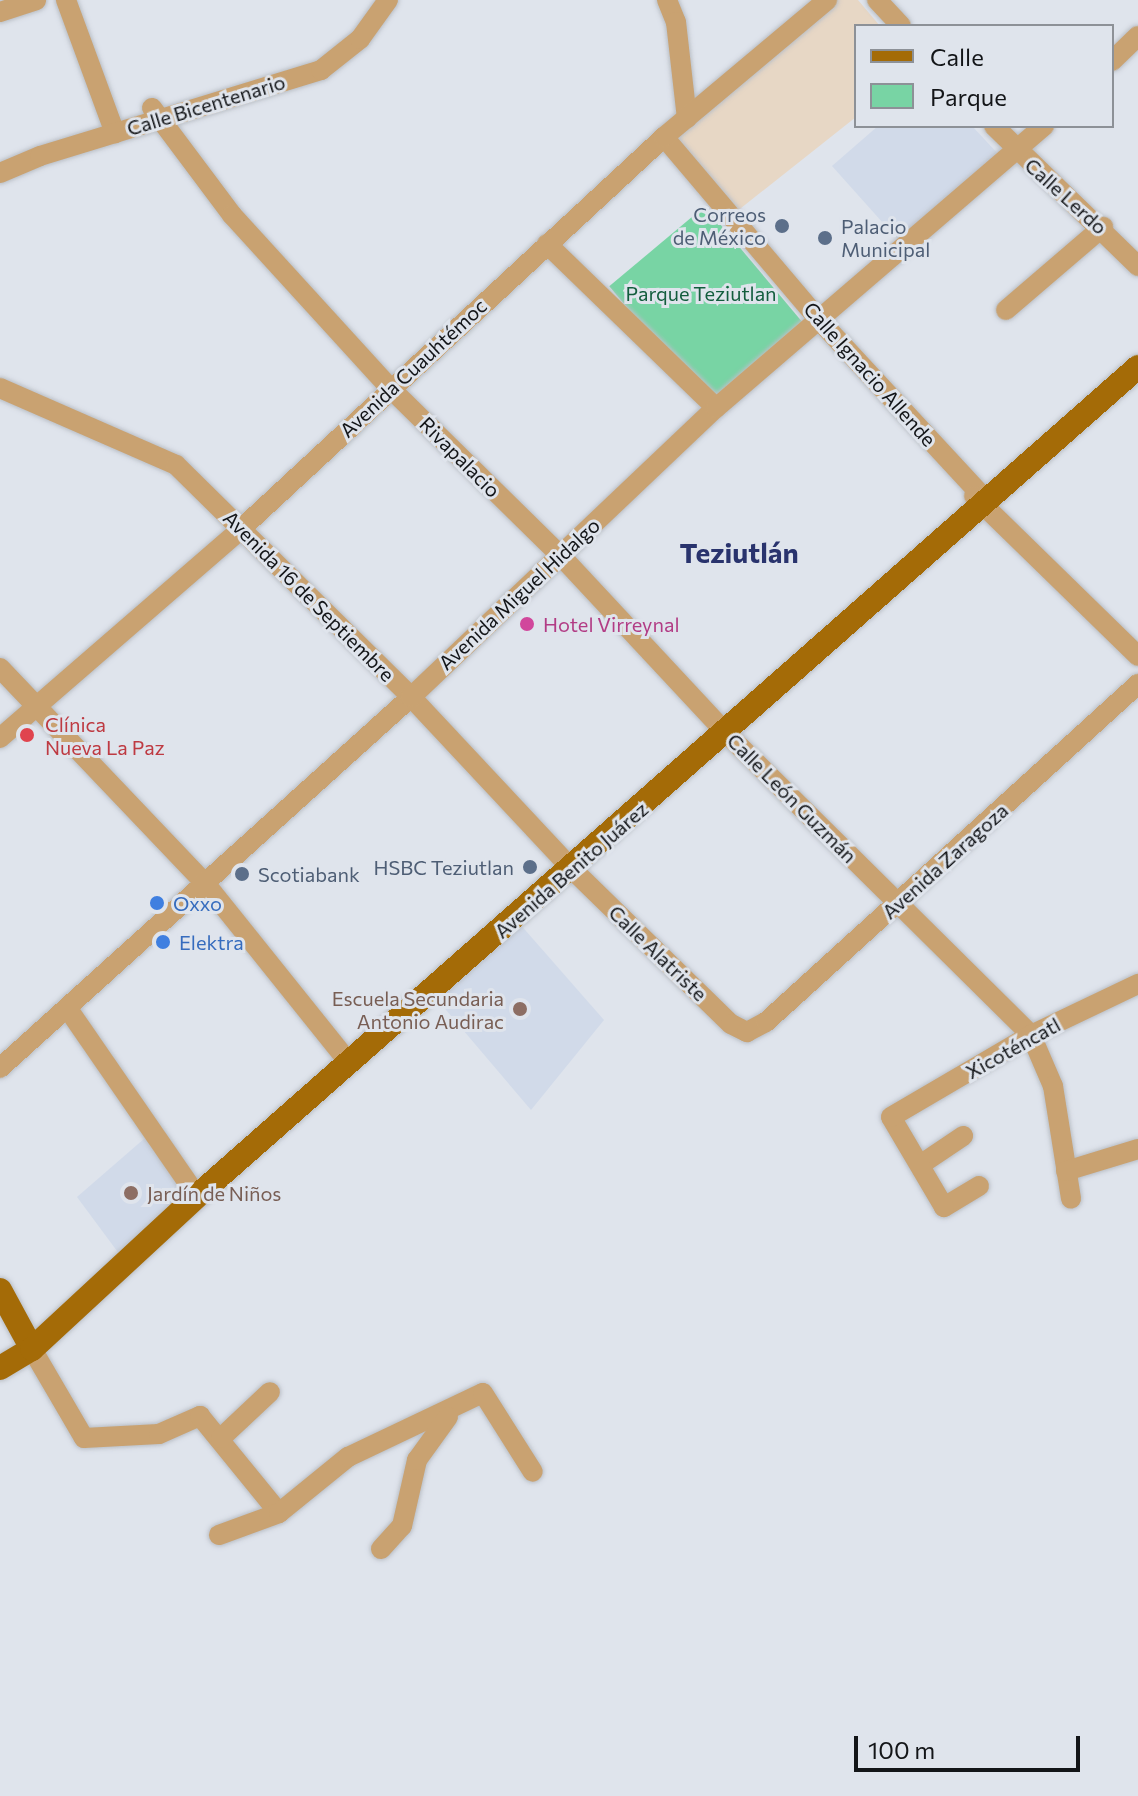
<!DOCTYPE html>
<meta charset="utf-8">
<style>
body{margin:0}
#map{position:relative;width:1138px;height:1796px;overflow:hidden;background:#dfe4ec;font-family:Commissioner,sans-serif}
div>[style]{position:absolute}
.commercial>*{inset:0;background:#e7d7c5}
.built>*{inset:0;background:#d1dae9}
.green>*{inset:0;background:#78d4a4;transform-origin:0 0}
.roads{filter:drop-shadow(0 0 2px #babfc6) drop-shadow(0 0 2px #babfc6)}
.minor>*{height:20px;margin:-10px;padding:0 10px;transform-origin:10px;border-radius:10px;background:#c9a271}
.major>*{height:24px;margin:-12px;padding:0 12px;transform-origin:12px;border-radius:12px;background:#a46b07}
.dots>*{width:22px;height:22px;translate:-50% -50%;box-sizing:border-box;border:4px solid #dfe4ec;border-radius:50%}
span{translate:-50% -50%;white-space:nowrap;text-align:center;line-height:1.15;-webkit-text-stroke:6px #dfe4ec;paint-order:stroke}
.street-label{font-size:20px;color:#131518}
.service-label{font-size:20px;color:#4e5e75}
.right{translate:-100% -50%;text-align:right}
.left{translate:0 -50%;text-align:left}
.park-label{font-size:20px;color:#125d3d}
.hotel-label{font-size:20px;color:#b23c85}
.health-label{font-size:20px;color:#be3a42}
.shop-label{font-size:20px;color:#366cbe}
.education-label{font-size:20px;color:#785e54}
.district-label{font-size:28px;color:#29336d;font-weight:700}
.legend{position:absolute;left:854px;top:24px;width:260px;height:104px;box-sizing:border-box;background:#dfe4ec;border:2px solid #8d9197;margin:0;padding:10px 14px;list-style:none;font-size:24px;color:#131518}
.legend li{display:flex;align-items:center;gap:16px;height:40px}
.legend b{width:40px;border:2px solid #8d9197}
.scale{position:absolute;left:854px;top:1736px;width:226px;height:36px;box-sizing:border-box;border:4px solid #131518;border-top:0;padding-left:10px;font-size:24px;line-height:28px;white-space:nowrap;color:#131518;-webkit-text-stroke:6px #dfe4ec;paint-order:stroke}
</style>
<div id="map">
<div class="commercial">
<div style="clip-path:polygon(837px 0,858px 0,880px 26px,856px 26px,856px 117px,736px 212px,675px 138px)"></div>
</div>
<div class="built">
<div style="clip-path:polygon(878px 126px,972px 126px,1001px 157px,900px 242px,832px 166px)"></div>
<div style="clip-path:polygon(519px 923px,604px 1020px,531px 1110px,435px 997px)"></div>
<div style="clip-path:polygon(145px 1138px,181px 1189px,177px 1202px,120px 1255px,77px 1197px)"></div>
</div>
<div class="green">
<div style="left:705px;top:206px;width:152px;height:125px;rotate:50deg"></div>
</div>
<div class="roads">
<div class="minor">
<div style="left:66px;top:0;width:142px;rotate:69.8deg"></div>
<div style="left:667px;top:0;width:24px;rotate:68deg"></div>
<div style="left:676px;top:22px;width:97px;rotate:83.5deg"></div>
<div style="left:877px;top:0;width:35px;rotate:47deg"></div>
<div style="left:0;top:12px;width:38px;rotate:-18deg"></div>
<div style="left:1112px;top:61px;width:36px;rotate:-44deg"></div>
<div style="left:152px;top:108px;width:134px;rotate:53.2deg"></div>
<div style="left:232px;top:215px;width:234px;rotate:47.6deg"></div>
<div style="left:390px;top:388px;width:238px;rotate:44.5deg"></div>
<div style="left:560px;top:555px;width:245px;rotate:47deg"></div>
<div style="left:727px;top:734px;width:428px;rotate:44.7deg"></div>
<div style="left:1031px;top:1035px;width:56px;rotate:66.7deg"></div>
<div style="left:1053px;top:1086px;width:114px;rotate:80.9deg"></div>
<div style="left:994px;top:126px;width:201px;rotate:44.2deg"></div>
<div style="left:664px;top:137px;width:243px;rotate:49.7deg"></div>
<div style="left:821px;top:322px;width:241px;rotate:47.2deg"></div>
<div style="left:0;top:173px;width:43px;rotate:-23deg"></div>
<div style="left:40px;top:156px;width:294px;rotate:-17deg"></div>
<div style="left:321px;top:70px;width:50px;rotate:-38.5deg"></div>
<div style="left:360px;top:39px;width:48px;rotate:-54.3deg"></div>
<div style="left:547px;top:244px;width:235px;rotate:44.1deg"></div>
<div style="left:1006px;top:310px;width:128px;rotate:-40.6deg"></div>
<div style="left:0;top:388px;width:192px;rotate:23.6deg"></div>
<div style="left:176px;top:465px;width:330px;rotate:44.6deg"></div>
<div style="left:411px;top:697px;width:236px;rotate:46.9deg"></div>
<div style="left:572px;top:869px;width:222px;rotate:44.3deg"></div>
<div style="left:731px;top:1024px;width:18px;rotate:27deg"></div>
<div style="left:747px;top:1032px;width:21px;rotate:-28deg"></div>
<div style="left:766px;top:1022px;width:503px;rotate:-42.26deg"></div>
<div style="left:974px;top:496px;width:229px;rotate:44.3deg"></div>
<div style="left:0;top:668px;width:297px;rotate:46.4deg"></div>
<div style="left:205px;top:883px;width:231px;rotate:51.3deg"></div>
<div style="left:0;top:738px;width:319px;rotate:-40.9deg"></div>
<div style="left:241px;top:529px;width:577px;rotate:-42.82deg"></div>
<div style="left:664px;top:137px;width:213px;rotate:-40deg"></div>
<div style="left:68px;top:1009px;width:227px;rotate:55.4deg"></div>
<div style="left:0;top:1068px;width:554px;rotate:-42.07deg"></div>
<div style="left:411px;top:697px;width:420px;rotate:-43.5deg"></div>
<div style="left:716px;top:408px;width:433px;rotate:-40.7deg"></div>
<div style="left:920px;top:1165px;width:52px;rotate:-34deg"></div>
<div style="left:1066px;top:1171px;width:75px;rotate:-17deg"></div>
<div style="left:979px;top:1186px;width:41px;rotate:149deg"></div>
<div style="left:944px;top:1207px;width:104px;rotate:-120.5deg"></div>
<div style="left:891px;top:1117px;width:162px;rotate:-30.4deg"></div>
<div style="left:1031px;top:1035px;width:119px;rotate:-25.5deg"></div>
<div style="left:32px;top:1349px;width:103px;rotate:59.7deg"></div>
<div style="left:84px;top:1438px;width:75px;rotate:-3.1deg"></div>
<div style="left:159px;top:1434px;width:45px;rotate:-23.7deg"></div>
<div style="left:200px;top:1416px;width:125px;rotate:50.8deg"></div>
<div style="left:221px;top:1438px;width:67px;rotate:-43.2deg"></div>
<div style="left:219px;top:1535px;width:64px;rotate:-20.1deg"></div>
<div style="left:279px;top:1513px;width:89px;rotate:-39.1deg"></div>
<div style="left:348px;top:1457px;width:149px;rotate:-25.4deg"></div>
<div style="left:483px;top:1393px;width:93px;rotate:57.7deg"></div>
<div style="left:381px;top:1549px;width:31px;rotate:-48deg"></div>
<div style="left:402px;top:1526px;width:68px;rotate:-77.2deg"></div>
<div style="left:417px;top:1460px;width:53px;rotate:-54.2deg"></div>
</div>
<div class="major">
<div style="left:0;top:1290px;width:67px;rotate:61.5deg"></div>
<div style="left:0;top:1368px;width:37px;rotate:-31deg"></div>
<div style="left:32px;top:1349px;width:225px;rotate:-42.8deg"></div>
<div style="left:197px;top:1196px;width:1254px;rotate:-41.38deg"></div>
</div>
</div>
<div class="dots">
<div style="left:782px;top:226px;background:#5c6f8a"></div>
<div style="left:825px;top:238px;background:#5c6f8a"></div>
<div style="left:527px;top:624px;background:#d1479c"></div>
<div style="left:27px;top:735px;background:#e0444e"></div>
<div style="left:530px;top:867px;background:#5c6f8a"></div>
<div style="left:242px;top:874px;background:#5c6f8a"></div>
<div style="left:157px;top:903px;background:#3f7fe0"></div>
<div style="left:163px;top:942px;background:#3f7fe0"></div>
<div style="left:520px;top:1009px;background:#8d6e63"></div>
<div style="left:131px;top:1193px;background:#8d6e63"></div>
</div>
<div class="street-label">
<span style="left:206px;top:105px;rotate:-17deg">Calle Bicentenario</span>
<span style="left:1066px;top:196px;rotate:42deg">Calle Lerdo</span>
<span style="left:413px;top:368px;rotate:-43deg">Avenida Cuauhtémoc</span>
<span style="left:870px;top:374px;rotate:48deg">Calle Ignacio Allende</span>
<span style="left:460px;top:457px;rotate:45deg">Rivapalacio</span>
<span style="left:519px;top:594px;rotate:-43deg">Avenida Miguel Hidalgo</span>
<span style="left:309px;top:596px;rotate:45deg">Avenida 16 de Septiembre</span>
<span style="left:792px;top:798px;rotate:45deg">Calle León Guzmán</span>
<span style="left:945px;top:861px;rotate:-42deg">Avenida Zaragoza</span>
<span style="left:571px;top:870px;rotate:-41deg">Avenida Benito Juárez</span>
<span style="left:658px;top:953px;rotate:44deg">Calle Alatriste</span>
<span style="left:1013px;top:1048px;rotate:-29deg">Xicoténcatl</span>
</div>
<div class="service-label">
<span class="right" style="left:766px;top:226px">Correos<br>de México</span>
<span class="left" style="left:841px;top:238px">Palacio<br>Municipal</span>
<span class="right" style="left:514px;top:867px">HSBC Teziutlan</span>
<span class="left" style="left:258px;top:874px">Scotiabank</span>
</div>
<div class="park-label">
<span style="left:701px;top:293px">Parque Teziutlan</span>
</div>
<div class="hotel-label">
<span class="left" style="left:543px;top:624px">Hotel Virreynal</span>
</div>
<div class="health-label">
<span class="left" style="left:45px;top:736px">Clínica<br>Nueva La Paz</span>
</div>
<div class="shop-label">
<span class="left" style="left:173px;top:903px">Oxxo</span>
<span class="left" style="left:179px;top:942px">Elektra</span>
</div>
<div class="education-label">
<span class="right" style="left:504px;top:1010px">Escuela Secundaria<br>Antonio Audirac</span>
<span class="left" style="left:147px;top:1193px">Jardín de Niños</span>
</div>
<div class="district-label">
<span style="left:739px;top:552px">Teziutlán</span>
</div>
<ul class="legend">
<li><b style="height:10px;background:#a46b07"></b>Calle</li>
<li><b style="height:22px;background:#78d4a4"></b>Parque</li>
</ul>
<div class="scale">100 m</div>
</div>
